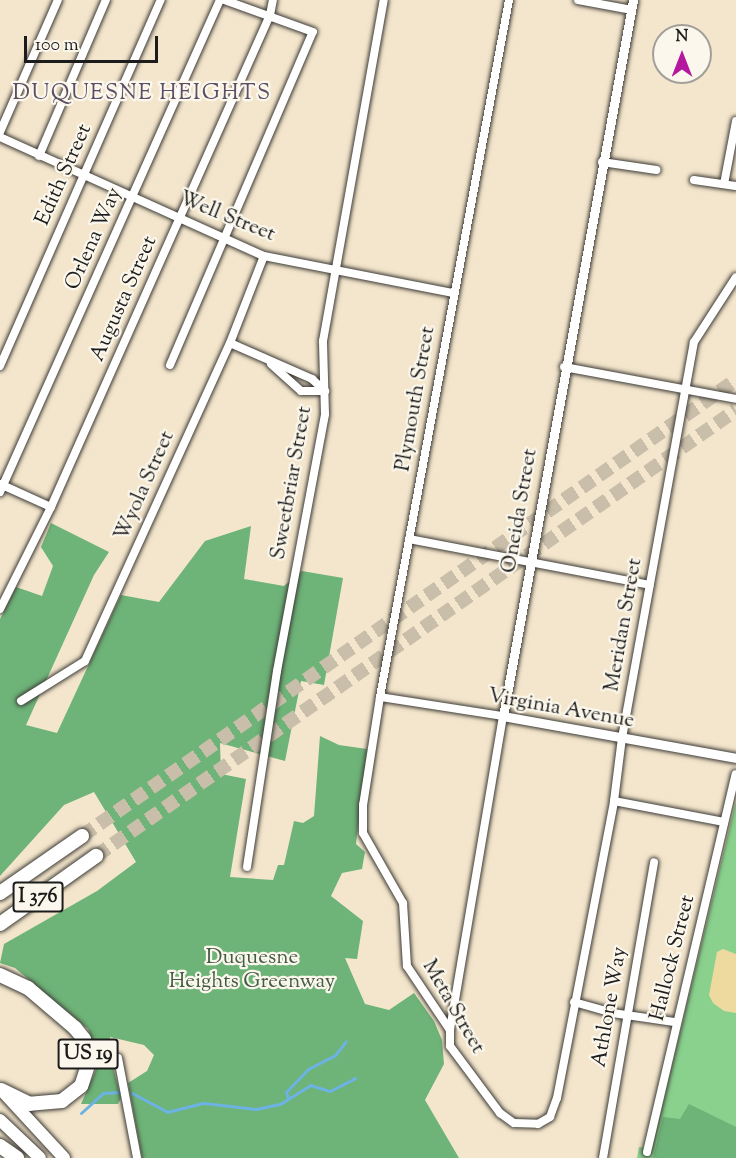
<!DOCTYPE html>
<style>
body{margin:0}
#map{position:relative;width:736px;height:1158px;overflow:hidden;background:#f4e6cc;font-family:"Sorts Mill Goudy",serif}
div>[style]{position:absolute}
.green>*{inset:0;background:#89d18d}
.forest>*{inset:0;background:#6eb378}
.sand>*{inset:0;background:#eeda9e}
.stream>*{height:3px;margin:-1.5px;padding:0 1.5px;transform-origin:1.5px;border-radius:1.5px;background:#6cb3e3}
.motorway-tunnel>*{height:14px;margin-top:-7px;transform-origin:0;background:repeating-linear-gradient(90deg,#c9bea9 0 14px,transparent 0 21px)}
.roads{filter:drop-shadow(0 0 2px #3c3a36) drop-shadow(0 0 2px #3c3a36)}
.minor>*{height:8px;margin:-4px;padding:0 4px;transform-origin:4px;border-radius:4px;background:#fff}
.tertiary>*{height:9px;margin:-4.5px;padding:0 4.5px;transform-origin:4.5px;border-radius:4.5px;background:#fff}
.trunk>*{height:12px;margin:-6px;padding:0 6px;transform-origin:6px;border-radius:6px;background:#fff}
.motorway>*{height:14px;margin:-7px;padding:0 7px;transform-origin:7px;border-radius:7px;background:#fff}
span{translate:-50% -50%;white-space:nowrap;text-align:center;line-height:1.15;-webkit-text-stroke:4.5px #fbf7ec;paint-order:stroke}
.shield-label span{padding:2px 4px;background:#fbf7ec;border:2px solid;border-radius:4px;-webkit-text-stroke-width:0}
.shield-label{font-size:20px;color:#1c1c1c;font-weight:700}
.street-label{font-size:21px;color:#1c1c1c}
.park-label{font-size:21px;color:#425b44}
.neighbourhood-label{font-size:22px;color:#5c4e63;letter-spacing:1.5px}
.north{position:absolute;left:652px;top:24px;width:60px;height:60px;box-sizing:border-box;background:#fbf7ec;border:2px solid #a29f99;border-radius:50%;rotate:0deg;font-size:16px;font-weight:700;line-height:24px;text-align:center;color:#1c1c1c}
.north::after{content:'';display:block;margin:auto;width:21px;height:27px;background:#b5179e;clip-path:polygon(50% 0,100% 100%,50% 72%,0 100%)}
.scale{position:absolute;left:24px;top:36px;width:134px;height:27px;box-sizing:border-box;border:3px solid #1c1c1c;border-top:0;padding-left:8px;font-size:18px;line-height:21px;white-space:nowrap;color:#1c1c1c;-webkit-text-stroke:4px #fbf7ec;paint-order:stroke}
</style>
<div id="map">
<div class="green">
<div style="clip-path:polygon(736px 801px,736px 1158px,637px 1158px,639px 1147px,652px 1149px)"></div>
</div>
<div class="forest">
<div style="clip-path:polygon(51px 523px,109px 552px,94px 575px,26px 725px,57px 733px,121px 595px,159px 602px,205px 541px,251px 526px,244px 579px,284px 586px,302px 571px,343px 578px,324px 685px,301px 681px,285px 761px,220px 743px,221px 774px,246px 779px,230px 877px,273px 880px,278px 865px,284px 865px,294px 821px,303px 823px,314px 816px,320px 736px,339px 745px,367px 749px,356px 844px,365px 852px,362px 869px,342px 873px,331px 896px,363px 921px,357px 959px,345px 958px,365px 1004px,389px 1010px,414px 993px,434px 1021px,442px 1040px,444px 1064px,425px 1100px,459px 1158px,142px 1158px,128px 1083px,147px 1071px,154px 1055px,144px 1045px,110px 1037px,111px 1059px,121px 1098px,118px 1104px,81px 1104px,99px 1063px,88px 1029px,15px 968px,0 963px,4px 944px,97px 891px,136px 862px,94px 792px,64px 805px,0 876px,0 619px,16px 587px,42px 596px,53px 566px,41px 547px)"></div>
<div style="clip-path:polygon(689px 1104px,736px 1127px,736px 1158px,653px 1158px,663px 1117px,680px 1119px)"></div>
</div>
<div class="sand">
<div style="clip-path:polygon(723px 949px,736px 954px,736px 1013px,724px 1011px,713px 1003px,709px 995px,717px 952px)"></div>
</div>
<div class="stream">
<div style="left:336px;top:1054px;width:16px;rotate:-52deg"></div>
<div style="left:350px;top:1081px;width:6px;rotate:-31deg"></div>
<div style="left:132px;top:1093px;width:40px;rotate:28deg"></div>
<div style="left:167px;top:1112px;width:38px;rotate:-14deg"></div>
<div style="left:204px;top:1103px;width:52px;rotate:6.6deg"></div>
<div style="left:256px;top:1109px;width:25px;rotate:-12deg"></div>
<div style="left:280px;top:1104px;width:36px;rotate:-32deg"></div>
<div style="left:310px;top:1085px;width:21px;rotate:17deg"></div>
<div style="left:330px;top:1091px;width:20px;rotate:-27deg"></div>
<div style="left:288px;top:1098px;width:6px;rotate:-108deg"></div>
<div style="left:286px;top:1092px;width:32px;rotate:-46deg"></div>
<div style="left:308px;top:1069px;width:30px;rotate:-27deg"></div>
<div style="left:81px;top:1113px;width:30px;rotate:-42deg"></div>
<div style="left:103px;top:1093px;width:18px;rotate:-3deg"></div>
</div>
<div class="motorway-tunnel">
<div style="left:82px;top:836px;width:797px;rotate:-34.89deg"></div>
<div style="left:96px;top:856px;width:780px;rotate:-34.87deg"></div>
</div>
<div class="roads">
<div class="minor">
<div style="left:509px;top:0;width:709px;rotate:100.49deg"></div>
<div style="left:380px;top:697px;width:109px;rotate:98.9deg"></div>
<div style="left:363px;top:805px;width:28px;rotate:90deg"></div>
<div style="left:363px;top:833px;width:81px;rotate:60.3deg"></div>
<div style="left:403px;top:903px;width:63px;rotate:86.4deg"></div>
<div style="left:407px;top:966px;width:77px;rotate:56.1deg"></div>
<div style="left:450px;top:1030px;width:16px;rotate:90deg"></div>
<div style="left:450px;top:1046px;width:84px;rotate:53.3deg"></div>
<div style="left:500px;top:1113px;width:17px;rotate:36deg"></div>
<div style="left:514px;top:1123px;width:24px;rotate:2deg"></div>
<div style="left:538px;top:1124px;width:14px;rotate:-30deg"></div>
<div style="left:550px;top:1117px;width:20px;rotate:-70deg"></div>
<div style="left:557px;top:1098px;width:302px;rotate:-79.1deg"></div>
<div style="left:614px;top:801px;width:64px;rotate:-82.8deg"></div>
<div style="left:622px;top:738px;width:402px;rotate:-79.7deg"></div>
<div style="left:694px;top:342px;width:77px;rotate:-57.1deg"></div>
<div style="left:578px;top:0;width:55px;rotate:10.5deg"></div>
<div style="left:0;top:132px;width:144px;rotate:-66.3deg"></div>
<div style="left:0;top:137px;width:290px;rotate:24.3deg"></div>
<div style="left:264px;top:256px;width:193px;rotate:11.1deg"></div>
<div style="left:39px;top:156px;width:170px;rotate:-66.8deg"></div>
<div style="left:602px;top:162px;width:55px;rotate:8.4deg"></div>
<div style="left:694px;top:180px;width:42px;rotate:8.1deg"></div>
<div style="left:724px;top:184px;width:64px;rotate:-79.2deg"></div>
<div style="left:230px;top:343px;width:90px;rotate:23.7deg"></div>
<div style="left:312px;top:379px;width:18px;rotate:43deg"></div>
<div style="left:271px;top:364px;width:40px;rotate:42deg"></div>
<div style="left:301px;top:391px;width:24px"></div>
<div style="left:170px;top:365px;width:362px;rotate:-66.8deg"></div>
<div style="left:313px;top:32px;width:95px;rotate:-160.2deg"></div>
<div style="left:0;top:366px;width:400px;rotate:-66.3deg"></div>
<div style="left:564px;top:367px;width:175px;rotate:10.5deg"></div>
<div style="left:0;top:484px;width:56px;rotate:24.3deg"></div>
<div style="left:0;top:492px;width:539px;rotate:-65.91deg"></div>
<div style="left:409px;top:539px;width:245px;rotate:10.8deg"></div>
<div style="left:0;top:609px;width:114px;rotate:-63.4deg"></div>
<div style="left:51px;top:507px;width:539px;rotate:-66.01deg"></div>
<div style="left:270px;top:15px;width:15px;rotate:-79deg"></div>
<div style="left:380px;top:697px;width:124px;rotate:8.8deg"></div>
<div style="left:503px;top:716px;width:318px;rotate:99.6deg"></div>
<div style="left:21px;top:701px;width:75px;rotate:-32deg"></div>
<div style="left:85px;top:661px;width:349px;rotate:-65.5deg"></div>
<div style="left:230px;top:343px;width:93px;rotate:-68.7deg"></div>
<div style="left:614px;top:801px;width:112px;rotate:10.8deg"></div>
<div style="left:247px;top:867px;width:198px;rotate:-81.3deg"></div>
<div style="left:277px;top:671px;width:261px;rotate:-79.4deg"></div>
<div style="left:325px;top:414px;width:73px;rotate:-91.6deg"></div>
<div style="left:323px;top:341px;width:346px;rotate:-79.9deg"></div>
<div style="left:574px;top:1002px;width:41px;rotate:15.8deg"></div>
<div style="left:613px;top:1013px;width:63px;rotate:8.3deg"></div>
<div style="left:118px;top:1058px;width:102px;rotate:79.2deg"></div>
<div style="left:647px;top:1152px;width:388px;rotate:-76.8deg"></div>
<div style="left:603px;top:1158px;width:300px;rotate:-80.2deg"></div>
</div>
<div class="tertiary">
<div style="left:633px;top:0;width:728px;rotate:100.29deg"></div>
<div style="left:503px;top:716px;width:237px;rotate:10.2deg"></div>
</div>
<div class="trunk">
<div style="left:5px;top:1094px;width:87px;rotate:47.3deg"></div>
<div style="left:0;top:1120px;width:55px;rotate:43.5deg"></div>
</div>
<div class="motorway">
<div style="left:0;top:893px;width:100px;rotate:-34.8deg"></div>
<div style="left:0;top:924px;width:118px;rotate:-35.3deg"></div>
<div style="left:0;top:975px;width:31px;rotate:25deg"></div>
<div style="left:28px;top:988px;width:62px;rotate:40.4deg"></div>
<div style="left:75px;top:1028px;width:14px;rotate:51deg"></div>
<div style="left:84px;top:1039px;width:24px;rotate:78deg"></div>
<div style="left:89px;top:1062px;width:25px;rotate:108deg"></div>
<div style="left:81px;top:1086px;width:24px;rotate:142deg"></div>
<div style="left:62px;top:1101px;width:32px;rotate:175deg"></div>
<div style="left:30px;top:1104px;width:32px;rotate:-154deg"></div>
<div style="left:0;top:1146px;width:21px;rotate:35deg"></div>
</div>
</div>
<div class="shield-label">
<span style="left:38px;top:897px">I 376</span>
<span style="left:88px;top:1054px">US 19</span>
</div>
<div class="street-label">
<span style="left:64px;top:175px;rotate:-66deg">Edith Street</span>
<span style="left:227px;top:217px;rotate:22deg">Well Street</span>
<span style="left:94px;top:239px;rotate:-66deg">Orlena Way</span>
<span style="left:124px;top:299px;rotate:-66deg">Augusta Street</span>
<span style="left:416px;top:399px;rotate:-80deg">Plymouth Street</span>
<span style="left:292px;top:483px;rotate:-80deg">Sweetbriar Street</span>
<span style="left:145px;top:486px;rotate:-66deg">Wyola Street</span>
<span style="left:520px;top:511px;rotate:-80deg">Oneida Street</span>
<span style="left:624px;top:625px;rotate:-80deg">Meridan Street</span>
<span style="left:561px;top:709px;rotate:10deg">Virginia Avenue</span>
<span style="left:673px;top:958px;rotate:-76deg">Hallock Street</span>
<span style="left:453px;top:1007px;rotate:60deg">Meta Street</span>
<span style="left:610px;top:1007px;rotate:-80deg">Athlone Way</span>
</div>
<div class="park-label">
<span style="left:252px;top:970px">Duquesne<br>Heights Greenway</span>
</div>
<div class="neighbourhood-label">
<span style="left:142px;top:95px">DUQUESNE HEIGHTS</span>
</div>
<div class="north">N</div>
<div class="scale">100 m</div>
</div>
